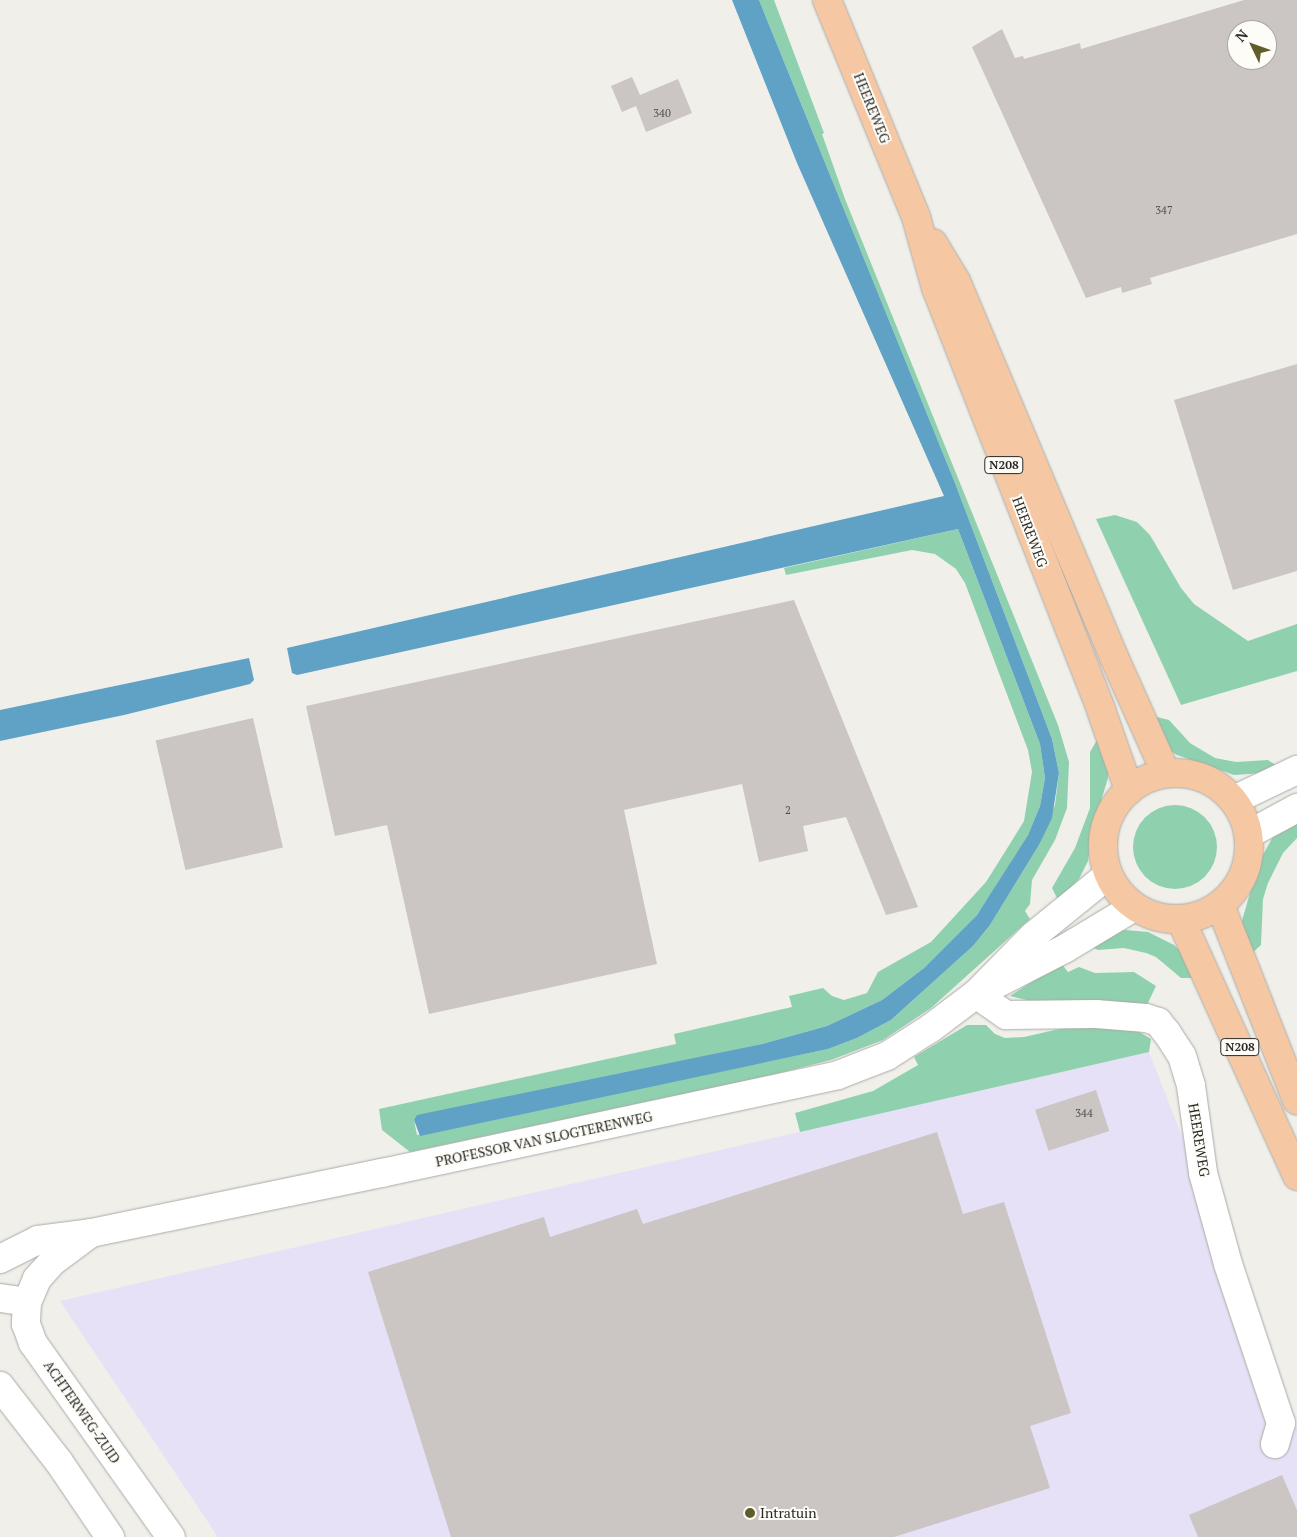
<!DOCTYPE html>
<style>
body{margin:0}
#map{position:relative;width:1297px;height:1537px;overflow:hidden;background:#f0efea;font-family:"PT Serif",serif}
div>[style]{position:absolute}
.commercial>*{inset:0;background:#e6e1f7}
.green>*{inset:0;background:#8fd1af}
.round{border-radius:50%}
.water>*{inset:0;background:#60a2c6}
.building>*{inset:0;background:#cbc5c4;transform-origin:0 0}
.roads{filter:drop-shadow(0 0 1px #abaaa6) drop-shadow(0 0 1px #abaaa6)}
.minor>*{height:28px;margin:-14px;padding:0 14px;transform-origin:14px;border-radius:14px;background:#fff}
.major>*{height:28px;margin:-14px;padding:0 14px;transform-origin:14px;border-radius:14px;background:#f5c8a3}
.major>.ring{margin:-14px;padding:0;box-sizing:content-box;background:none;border:28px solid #f5c8a3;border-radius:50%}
.dots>*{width:14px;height:14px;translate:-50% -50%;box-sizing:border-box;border:2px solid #fdfcf7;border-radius:50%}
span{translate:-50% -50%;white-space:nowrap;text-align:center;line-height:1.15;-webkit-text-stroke:4px #fdfcf7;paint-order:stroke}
.number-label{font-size:11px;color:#514f4e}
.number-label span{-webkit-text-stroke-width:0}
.shield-label span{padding:1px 4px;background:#fdfcf7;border:1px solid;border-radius:4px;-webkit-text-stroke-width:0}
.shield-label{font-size:12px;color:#282826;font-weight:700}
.street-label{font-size:14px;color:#282826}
.poi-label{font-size:14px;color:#282826}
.left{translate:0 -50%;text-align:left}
.north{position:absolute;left:1227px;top:20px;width:50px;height:50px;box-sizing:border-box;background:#fdfcf7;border:1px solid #a8a7a3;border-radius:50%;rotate:312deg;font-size:14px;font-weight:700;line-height:20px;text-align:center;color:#282826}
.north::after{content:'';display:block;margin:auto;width:18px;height:22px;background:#605d2a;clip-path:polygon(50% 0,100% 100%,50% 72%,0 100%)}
</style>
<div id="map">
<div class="commercial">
<div style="clip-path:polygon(1149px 1052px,1297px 1429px,1297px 1537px,218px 1537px,60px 1301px)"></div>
</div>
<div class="green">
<div style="clip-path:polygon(759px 0,774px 0,824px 133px,822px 134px,845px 199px,1058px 725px,1069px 762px,1067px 808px,1055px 840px,1032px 880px,1030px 904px,1025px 911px,1030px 919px,931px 1008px,883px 1040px,831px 1060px,772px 1075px,410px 1152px,382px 1130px,379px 1109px,676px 1044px,674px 1034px,792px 1007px,789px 996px,823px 988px,832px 996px,844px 1000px,867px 993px,878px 972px,931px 942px,986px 882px,1008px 847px,1024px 821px,1032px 772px,1028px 750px,965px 583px,956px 569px,935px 554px,912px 550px,786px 575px,784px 568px,958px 529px,1040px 744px,1045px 778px,1040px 806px,1028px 835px,991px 894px,977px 915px,924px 968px,882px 1000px,827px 1026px,762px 1044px,414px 1120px,417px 1135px,828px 1049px,857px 1038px,891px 1020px,973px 946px,990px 925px,1039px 845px,1055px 805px,1059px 773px,1052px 739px,955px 483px)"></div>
<div style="clip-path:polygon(1115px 515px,1137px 522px,1150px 535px,1181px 588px,1194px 604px,1248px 641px,1297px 624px,1297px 671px,1181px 705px,1096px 519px)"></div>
<div style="clip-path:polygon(1153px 716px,1169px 720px,1190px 743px,1215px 758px,1236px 762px,1268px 760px,1277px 766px,1265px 773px,1234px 775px,1177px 755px,1169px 750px)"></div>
<div style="clip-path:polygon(1097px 740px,1108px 765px,1108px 778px,1092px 831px,1088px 861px,1079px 879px,1058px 900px,1052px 888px,1075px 848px,1090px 808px,1090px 752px)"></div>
<div class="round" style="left:1133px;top:805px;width:84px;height:84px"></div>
<div style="clip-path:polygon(1297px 817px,1297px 838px,1283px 853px,1268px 883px,1263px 899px,1261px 945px,1250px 955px,1241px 924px,1259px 862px,1275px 833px)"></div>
<div style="clip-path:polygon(1126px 930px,1148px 932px,1174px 945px,1182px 952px,1193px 978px,1181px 978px,1156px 957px,1146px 953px,1124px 948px,1098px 950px,1090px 946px,1108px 933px)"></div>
<div style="clip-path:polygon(1061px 963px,1068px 972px,1079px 967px,1095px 973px,1134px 972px,1156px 986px,1146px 1007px,1044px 1004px,1010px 996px)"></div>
<div style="clip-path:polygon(967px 1025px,986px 1025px,995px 1034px,1005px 1038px,1024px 1037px,1068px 1027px,1133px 1028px,1151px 1039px,1149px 1052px,800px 1132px,795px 1113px,873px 1091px,918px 1065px,914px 1057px)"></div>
</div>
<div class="water">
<div style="clip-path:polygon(732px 0,759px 0,955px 483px,1052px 739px,1059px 773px,1052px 818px,1039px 845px,990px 925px,973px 946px,891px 1020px,857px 1038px,828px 1049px,420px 1136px,414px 1120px,417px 1115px,762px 1044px,827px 1026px,882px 1000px,924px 968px,977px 915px,1028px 835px,1040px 806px,1045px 778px,1040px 744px,958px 529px,297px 675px,292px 673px,287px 648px,944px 496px,797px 163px)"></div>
<div style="clip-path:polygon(249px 658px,254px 680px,250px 684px,124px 715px,0 741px,0 710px)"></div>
</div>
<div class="building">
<div style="clip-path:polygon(evenodd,1244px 0,1297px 0,1297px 234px,1150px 278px,1152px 284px,1122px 293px,1121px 287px,1086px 298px,972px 47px,1002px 29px,1015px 58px,1023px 56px,1024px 59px,1080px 43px,1081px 49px,1244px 0,1237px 30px,1267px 30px,1267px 60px,1237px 60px,1237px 30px)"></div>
<div style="clip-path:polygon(632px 77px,640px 95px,678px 79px,692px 113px,646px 132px,636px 106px,622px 112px,611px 86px)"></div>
<div style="clip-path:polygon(1297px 364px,1297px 571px,1233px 590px,1174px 400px)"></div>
<div style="clip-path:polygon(794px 600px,918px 907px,886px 915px,846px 817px,803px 826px,808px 851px,759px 862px,742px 784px,624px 810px,657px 964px,429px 1014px,387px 825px,335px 836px,306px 706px)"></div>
<div style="left:253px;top:718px;width:133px;height:100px;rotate:77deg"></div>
<div style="left:1096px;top:1090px;width:43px;height:64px;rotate:72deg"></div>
<div style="clip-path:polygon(937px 1132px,963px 1214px,1004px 1202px,1071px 1413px,1030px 1426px,1050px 1488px,894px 1537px,451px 1537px,368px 1272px,544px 1217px,550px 1237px,637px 1209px,643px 1224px)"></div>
<div style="clip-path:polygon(1282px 1475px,1297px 1510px,1297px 1537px,1198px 1537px,1189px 1515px)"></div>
</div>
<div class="roads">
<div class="minor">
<div style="left:1234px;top:800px;width:70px;rotate:-25.5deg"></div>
<div style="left:1249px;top:834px;width:55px;rotate:-28.4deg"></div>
<div style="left:998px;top:983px;width:76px;rotate:-27.2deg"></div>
<div style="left:1066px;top:948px;width:79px;rotate:-31.1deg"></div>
<div style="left:976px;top:994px;width:37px;rotate:35deg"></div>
<div style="left:1006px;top:1015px;width:90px;rotate:-0.6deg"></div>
<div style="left:1096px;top:1014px;width:50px;rotate:4.6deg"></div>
<div style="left:1146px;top:1018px;width:13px;rotate:18deg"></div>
<div style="left:1158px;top:1022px;width:14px;rotate:51deg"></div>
<div style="left:1167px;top:1033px;width:27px;rotate:57deg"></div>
<div style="left:1182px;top:1056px;width:31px;rotate:73deg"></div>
<div style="left:1191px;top:1086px;width:88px;rotate:82.1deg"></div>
<div style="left:1203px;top:1173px;width:94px;rotate:74.6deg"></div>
<div style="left:1228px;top:1264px;width:168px;rotate:71.6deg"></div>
<div style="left:1281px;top:1423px;width:22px;rotate:106deg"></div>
<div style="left:91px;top:1233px;width:47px;rotate:143.6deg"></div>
<div style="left:53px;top:1261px;width:24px;rotate:132deg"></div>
<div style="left:37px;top:1279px;width:25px;rotate:113deg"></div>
<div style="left:27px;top:1302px;width:22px;rotate:93deg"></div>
<div style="left:26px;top:1324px;width:20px;rotate:70deg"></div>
<div style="left:33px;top:1343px;width:238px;rotate:54.6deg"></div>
<div style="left:0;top:1259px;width:42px;rotate:-26.6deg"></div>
<div style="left:38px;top:1240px;width:53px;rotate:-7.5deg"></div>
<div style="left:91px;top:1233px;width:297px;rotate:-11.7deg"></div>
<div style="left:382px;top:1173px;width:466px;rotate:-12.1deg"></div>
<div style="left:838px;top:1075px;width:53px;rotate:-21.2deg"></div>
<div style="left:887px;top:1056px;width:52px;rotate:-32.5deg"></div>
<div style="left:931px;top:1028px;width:56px;rotate:-37.1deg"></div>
<div style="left:976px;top:994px;width:81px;rotate:-45.5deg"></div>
<div style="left:1033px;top:936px;width:97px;rotate:-39.1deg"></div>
<div style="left:0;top:1298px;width:27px;rotate:8deg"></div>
<div style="left:0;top:1386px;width:96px;rotate:52.2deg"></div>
<div style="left:59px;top:1462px;width:91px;rotate:55.8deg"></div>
</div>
<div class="major">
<div style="left:827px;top:0;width:235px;rotate:67.7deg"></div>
<div style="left:916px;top:217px;width:74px;rotate:74.3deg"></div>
<div style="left:936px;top:288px;width:453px;rotate:68.6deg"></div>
<div style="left:1101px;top:710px;width:85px;rotate:70.7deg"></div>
<div style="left:933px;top:243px;width:44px;rotate:58.8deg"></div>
<div style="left:956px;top:281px;width:408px;rotate:67.2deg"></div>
<div style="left:1114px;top:657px;width:127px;rotate:65.9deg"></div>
<div class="ring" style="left:1103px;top:773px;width:118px;height:118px"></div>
<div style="left:1220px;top:905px;width:210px;rotate:68.5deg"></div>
<div style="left:1181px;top:920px;width:281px;rotate:65.6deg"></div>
</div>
</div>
<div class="dots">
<div style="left:750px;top:1513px;background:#605d2a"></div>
</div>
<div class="number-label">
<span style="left:662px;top:113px">340</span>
<span style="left:1164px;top:210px">347</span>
<span style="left:788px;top:810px">2</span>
<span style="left:1084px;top:1113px">344</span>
</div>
<div class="shield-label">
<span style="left:1004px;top:465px">N208</span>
<span style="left:1240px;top:1047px">N208</span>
</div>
<div class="street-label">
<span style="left:872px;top:108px;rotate:68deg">HEEREWEG</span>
<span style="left:1030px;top:532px;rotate:69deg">HEEREWEG</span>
<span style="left:544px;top:1139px;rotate:-12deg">PROFESSOR VAN SLOGTERENWEG</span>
<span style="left:1199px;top:1140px;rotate:81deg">HEEREWEG</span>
<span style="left:82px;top:1412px;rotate:55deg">ACHTERWEG-ZUID</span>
</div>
<div class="poi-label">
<span class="left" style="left:760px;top:1513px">Intratuin</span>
</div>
<div class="north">N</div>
</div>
